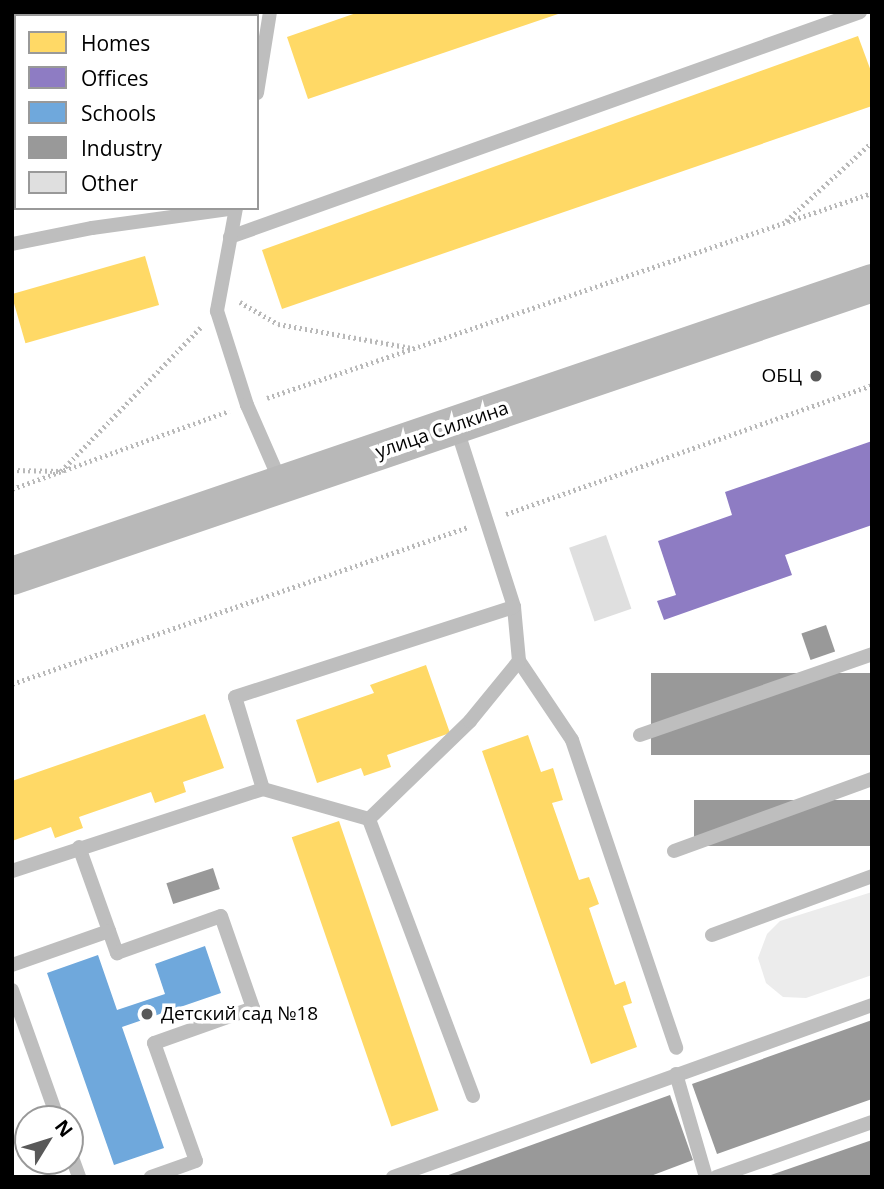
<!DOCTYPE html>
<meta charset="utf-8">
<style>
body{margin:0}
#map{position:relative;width:884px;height:1189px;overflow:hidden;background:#fff;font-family:"Open Sans",sans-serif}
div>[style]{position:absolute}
.green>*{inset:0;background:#ececec}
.homes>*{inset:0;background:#ffd966;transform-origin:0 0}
.offices>*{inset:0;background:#8e7cc3}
.schools>*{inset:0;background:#6fa8dc}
.industry>*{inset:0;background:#999;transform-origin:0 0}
.building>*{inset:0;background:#dfdfdf;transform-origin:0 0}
.path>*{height:4.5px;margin-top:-2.25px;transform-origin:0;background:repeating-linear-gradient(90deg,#b9b9b9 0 2px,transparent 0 5.5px)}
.service>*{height:14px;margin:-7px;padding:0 7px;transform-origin:7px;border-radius:7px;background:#bebebe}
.secondary>*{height:38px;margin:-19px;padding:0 19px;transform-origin:19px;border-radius:19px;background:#b8b8b8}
.dots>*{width:19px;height:19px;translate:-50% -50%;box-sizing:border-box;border:4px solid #fff;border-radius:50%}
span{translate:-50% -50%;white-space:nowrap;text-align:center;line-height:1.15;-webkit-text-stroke:7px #fff;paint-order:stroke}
.poi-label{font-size:19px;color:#000}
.right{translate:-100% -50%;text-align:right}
.left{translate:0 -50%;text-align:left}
.street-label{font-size:19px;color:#000}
.frame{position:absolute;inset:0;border:14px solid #000;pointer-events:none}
.legend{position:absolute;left:14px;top:14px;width:245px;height:196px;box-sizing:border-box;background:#fff;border:2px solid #999;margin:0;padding:9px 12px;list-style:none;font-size:21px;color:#000}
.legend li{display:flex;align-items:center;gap:14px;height:35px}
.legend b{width:35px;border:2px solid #999}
.north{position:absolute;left:14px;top:1105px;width:70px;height:70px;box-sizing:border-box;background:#fff;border:2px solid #999;border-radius:50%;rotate:52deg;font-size:19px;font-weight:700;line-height:28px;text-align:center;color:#000}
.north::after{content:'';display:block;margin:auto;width:24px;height:32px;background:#595959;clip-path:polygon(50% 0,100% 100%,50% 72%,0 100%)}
</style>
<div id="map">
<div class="green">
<div style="clip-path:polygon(872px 892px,872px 975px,806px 998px,783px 997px,766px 983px,758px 958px,767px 934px,780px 921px)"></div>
</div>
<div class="homes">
<div style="left:73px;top:12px;width:87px;height:10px"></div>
<div style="clip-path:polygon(359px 12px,560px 12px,561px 13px,308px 99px,287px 37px)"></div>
<div style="left:16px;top:31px;width:31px;height:4px;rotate:90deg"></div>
<div style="clip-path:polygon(858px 36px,872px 74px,872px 106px,282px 309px,262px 250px)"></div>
<div style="left:145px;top:256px;width:51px;height:139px;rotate:74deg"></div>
<div style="clip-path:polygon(426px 665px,450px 733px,387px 755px,391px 767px,364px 776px,361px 768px,317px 783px,296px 720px,374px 693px,370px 685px)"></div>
<div style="clip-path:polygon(205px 714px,224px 768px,183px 782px,186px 792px,155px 803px,151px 792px,79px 817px,83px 828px,55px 838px,51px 827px,12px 841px,12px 781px)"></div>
<div style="clip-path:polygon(528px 735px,541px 772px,553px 768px,563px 800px,552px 803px,579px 880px,589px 877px,599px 904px,589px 908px,615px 985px,625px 981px,632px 1003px,623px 1006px,637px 1047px,591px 1064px,482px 751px)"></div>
<div style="left:339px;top:821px;width:306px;height:50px;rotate:71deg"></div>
</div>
<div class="offices">
<div style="clip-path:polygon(872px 441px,872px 525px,785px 555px,792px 575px,664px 620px,657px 601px,676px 595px,658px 541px,732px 515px,725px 492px)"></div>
</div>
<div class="schools">
<div style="clip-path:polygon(205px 946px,221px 993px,122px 1027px,164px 1148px,114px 1165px,47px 973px,98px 955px,117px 1010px,165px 994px,155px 964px)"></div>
</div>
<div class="industry">
<div style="left:826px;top:625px;width:28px;height:26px;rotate:71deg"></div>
<div style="left:872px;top:673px;width:82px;height:221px;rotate:90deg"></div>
<div style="left:872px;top:800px;width:46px;height:178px;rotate:90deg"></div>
<div style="left:213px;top:868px;width:22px;height:49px;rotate:72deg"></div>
<div style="clip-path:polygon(872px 1020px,872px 1099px,717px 1154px,692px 1084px)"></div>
<div style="clip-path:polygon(670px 1095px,693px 1160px,648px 1177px,443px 1177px)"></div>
<div style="clip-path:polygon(872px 1140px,872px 1177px,768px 1177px,768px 1176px)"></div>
</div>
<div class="building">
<div style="left:606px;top:535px;width:78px;height:39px;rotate:71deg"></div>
</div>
<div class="path">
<div style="left:186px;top:12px;width:4px;rotate:76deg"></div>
<div style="left:12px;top:159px;width:4px;rotate:27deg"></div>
<div style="left:786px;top:221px;width:117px;rotate:-42.6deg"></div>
<div style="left:240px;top:302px;width:44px;rotate:30.1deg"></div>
<div style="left:278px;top:324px;width:136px;rotate:10.2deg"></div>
<div style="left:267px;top:398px;width:639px;rotate:-18.72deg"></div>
<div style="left:12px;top:470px;width:49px;rotate:1.2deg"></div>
<div style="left:61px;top:471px;width:202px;rotate:-45.8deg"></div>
<div style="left:12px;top:489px;width:231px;rotate:-19.8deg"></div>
<div style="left:506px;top:514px;width:388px;rotate:-19.4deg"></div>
<div style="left:12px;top:684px;width:482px;rotate:-19deg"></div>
</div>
<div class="service">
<div style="left:257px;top:93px;width:82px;rotate:-80.9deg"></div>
<div style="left:230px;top:237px;width:669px;rotate:-19.65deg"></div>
<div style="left:12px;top:244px;width:82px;rotate:-11.3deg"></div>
<div style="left:92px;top:228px;width:145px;rotate:-7.9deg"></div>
<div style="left:236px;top:208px;width:105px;rotate:100.5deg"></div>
<div style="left:217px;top:311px;width:99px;rotate:72.3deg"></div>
<div style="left:247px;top:405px;width:85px;rotate:66.4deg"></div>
<div style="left:456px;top:426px;width:190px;rotate:72.2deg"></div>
<div style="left:514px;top:607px;width:54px;rotate:84.7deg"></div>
<div style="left:519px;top:661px;width:95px;rotate:56.1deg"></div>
<div style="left:572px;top:740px;width:325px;rotate:71.3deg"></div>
<div style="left:640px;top:735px;width:246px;rotate:-19.2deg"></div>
<div style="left:263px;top:789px;width:96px;rotate:-106.9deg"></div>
<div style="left:235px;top:697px;width:293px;rotate:-17.9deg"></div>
<div style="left:79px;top:847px;width:113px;rotate:70.3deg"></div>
<div style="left:117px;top:953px;width:110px;rotate:-19.6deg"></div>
<div style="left:221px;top:916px;width:97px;rotate:70.8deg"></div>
<div style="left:253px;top:1008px;width:105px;rotate:160.5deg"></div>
<div style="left:154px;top:1043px;width:125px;rotate:70.4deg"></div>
<div style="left:196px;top:1161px;width:48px;rotate:160.4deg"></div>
<div style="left:674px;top:851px;width:211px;rotate:-20deg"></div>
<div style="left:12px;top:871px;width:264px;rotate:-18.1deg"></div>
<div style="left:263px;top:789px;width:110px;rotate:15.8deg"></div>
<div style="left:712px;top:935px;width:171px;rotate:-20.2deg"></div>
<div style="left:12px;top:965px;width:103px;rotate:-19.3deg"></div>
<div style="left:12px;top:990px;width:137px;rotate:70.4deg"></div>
<div style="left:676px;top:1074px;width:107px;rotate:73.8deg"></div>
<div style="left:473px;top:1096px;width:296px;rotate:-110.6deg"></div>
<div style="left:369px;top:819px;width:141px;rotate:-44.1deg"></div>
<div style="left:470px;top:721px;width:77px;rotate:-50.8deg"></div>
<div style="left:70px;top:1152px;width:27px;rotate:70deg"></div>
<div style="left:393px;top:1177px;width:509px;rotate:-19.75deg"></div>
<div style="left:716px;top:1177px;width:165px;rotate:-19.4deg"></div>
</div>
<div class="secondary">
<div style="left:12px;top:576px;width:909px;rotate:-18.81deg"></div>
</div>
<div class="dots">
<div style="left:816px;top:376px;background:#595959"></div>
<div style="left:147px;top:1014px;background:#595959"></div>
</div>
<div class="poi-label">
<span class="right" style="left:802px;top:376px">ОБЦ</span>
<span class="left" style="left:161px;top:1014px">Детский сад №18</span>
</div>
<div class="street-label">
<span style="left:442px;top:430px;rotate:-19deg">улица Силкина</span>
</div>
<div class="frame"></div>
<ul class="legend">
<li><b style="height:19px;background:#ffd966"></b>Homes</li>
<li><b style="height:19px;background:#8e7cc3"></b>Offices</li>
<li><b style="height:19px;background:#6fa8dc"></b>Schools</li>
<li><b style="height:19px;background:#999"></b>Industry</li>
<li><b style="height:19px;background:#dfdfdf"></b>Other</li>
</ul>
<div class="north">N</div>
</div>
